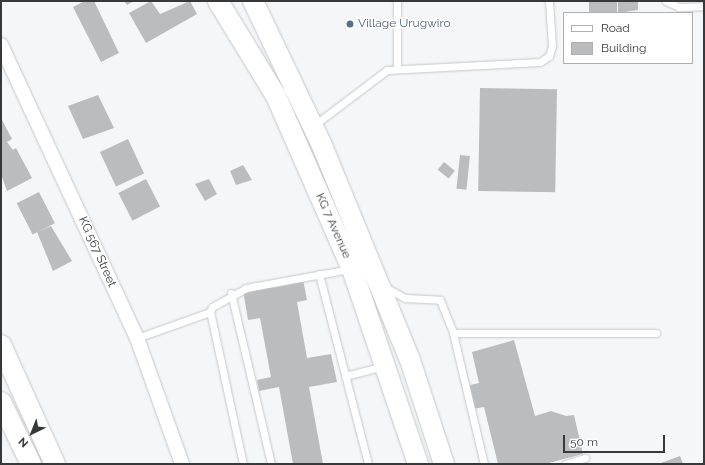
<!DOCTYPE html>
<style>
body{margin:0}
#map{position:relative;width:705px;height:465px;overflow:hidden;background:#f4f6f8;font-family:Raleway,sans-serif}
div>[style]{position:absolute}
.building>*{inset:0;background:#bbbcbe;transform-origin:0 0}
.roads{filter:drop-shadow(0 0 1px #c5c7c9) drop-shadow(0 0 1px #c5c7c9)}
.lane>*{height:7px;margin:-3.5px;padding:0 3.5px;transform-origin:3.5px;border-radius:3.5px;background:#fff}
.street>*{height:14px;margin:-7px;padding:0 7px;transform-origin:7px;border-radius:7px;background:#fff}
.secondary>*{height:20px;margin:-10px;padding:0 10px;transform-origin:10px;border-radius:10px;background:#fff}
.dots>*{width:11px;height:11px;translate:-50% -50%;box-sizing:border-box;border:2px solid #fff;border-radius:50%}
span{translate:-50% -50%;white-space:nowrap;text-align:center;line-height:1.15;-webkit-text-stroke:3px #fff;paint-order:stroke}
.service-label{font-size:12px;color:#4e5e75}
.left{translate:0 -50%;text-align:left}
.street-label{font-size:12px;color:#373839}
.frame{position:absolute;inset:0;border:2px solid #373839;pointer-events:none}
.legend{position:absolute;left:563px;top:12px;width:130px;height:52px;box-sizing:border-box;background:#fff;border:1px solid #afafb0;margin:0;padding:5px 7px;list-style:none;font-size:12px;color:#373839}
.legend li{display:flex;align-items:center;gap:8px;height:20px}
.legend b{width:20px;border:1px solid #afafb0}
.north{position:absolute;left:12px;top:413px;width:40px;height:40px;-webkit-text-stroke:3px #fff;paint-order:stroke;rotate:223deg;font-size:11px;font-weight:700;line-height:16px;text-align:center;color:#373839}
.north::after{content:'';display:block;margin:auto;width:14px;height:18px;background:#373839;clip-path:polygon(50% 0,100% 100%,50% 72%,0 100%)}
.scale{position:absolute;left:563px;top:435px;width:102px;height:18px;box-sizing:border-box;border:2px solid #373839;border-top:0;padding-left:5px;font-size:12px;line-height:14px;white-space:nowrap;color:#373839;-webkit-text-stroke:3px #fff;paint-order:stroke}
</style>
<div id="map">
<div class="building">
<div style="clip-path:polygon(85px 1px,94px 1px,119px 53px,101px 62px,73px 7px)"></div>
<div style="clip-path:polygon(124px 1px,134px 1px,127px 5px)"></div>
<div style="clip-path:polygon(151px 1px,160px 14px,190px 1px,197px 14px,146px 43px,129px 13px)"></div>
<div style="left:589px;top:1px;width:28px;height:12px"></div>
<div style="clip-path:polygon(618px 1px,638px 1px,638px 10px,618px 13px)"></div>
<div style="left:480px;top:88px;width:77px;height:103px;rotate:1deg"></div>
<div style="clip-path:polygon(98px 95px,114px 128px,83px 139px,68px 106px)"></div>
<div style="clip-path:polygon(1px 118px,12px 139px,7px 142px,13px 150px,16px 148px,32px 178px,7px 191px,1px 174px)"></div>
<div style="left:128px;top:139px;width:38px;height:31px;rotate:65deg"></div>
<div style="left:460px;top:155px;width:10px;height:34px;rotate:6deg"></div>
<div style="left:444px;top:162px;width:14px;height:10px;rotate:39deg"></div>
<div style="clip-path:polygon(243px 165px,252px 180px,236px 185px,230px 171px)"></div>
<div style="left:146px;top:179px;width:31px;height:31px;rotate:63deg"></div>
<div style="clip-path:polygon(209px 179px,217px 194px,205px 201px,195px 184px)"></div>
<div style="left:39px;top:192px;width:35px;height:25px;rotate:63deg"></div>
<div style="clip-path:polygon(51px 226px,72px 261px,53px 271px,37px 232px)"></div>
<div style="clip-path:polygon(303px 279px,307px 300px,297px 302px,307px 358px,331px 354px,337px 382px,309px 387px,323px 464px,293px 464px,279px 387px,259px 391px,257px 380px,271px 377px,260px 318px,248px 320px,243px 290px)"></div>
<div style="clip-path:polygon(514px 340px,535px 416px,551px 411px,566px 416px,574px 415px,583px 454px,545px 464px,498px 464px,484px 407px,473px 409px,466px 386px,479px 383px,472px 352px)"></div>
<div style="clip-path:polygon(680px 456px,683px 464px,658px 464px)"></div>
</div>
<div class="roads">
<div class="lane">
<div style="left:397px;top:1px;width:67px;rotate:90deg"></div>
<div style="left:666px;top:1px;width:14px;rotate:25deg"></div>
<div style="left:679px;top:7px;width:25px;rotate:-2deg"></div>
<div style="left:313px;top:126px;width:93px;rotate:-37.1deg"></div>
<div style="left:387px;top:70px;width:153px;rotate:-3deg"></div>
<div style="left:540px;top:62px;width:11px;rotate:-34deg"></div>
<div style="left:549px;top:56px;width:10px;rotate:-73deg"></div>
<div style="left:552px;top:46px;width:45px;rotate:-93.8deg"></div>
<div style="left:319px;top:274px;width:196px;rotate:75.5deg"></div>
<div style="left:385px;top:287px;width:23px;rotate:29deg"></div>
<div style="left:405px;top:298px;width:35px;rotate:3deg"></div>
<div style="left:440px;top:300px;width:35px;rotate:68deg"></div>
<div style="left:453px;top:333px;width:135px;rotate:76.7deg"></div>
<div style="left:231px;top:293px;width:176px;rotate:76.8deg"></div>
<div style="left:453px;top:333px;width:203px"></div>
<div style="left:137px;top:338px;width:77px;rotate:-19.6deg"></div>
<div style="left:345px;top:376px;width:40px;rotate:-14.4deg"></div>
<div style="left:243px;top:464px;width:156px;rotate:-102.2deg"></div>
<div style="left:210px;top:312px;width:5px;rotate:-68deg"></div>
<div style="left:212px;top:307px;width:39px;rotate:-29deg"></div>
<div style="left:246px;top:288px;width:106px;rotate:-10.4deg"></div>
<div style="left:565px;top:464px;width:21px;rotate:-17deg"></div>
</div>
<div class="street">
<div style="left:1px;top:45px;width:323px;rotate:65.1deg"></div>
<div style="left:137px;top:338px;width:134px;rotate:70.3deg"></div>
</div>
<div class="secondary">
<div style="left:218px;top:1px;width:111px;rotate:58.6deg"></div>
<div style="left:276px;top:96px;width:189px;rotate:66.3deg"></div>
<div style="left:352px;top:269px;width:206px;rotate:71.3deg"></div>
<div style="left:253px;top:1px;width:163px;rotate:64.5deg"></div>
<div style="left:323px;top:148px;width:229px;rotate:67.7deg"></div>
<div style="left:410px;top:360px;width:109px;rotate:71.9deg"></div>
<div style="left:1px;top:345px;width:131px;rotate:65.6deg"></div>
<div style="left:1px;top:402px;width:69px;rotate:64.2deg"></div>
</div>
</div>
<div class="dots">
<div style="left:350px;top:24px;background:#5c6f8a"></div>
</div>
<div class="service-label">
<span class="left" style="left:358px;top:24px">Village Urugwiro</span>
</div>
<div class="street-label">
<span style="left:333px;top:226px;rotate:66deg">KG 7 Avenue</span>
<span style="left:97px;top:252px;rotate:66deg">KG 567 Street</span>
</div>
<div class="frame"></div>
<ul class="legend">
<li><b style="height:5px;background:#fff"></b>Road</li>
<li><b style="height:11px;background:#bbbcbe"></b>Building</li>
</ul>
<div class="north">N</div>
<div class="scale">50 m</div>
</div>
